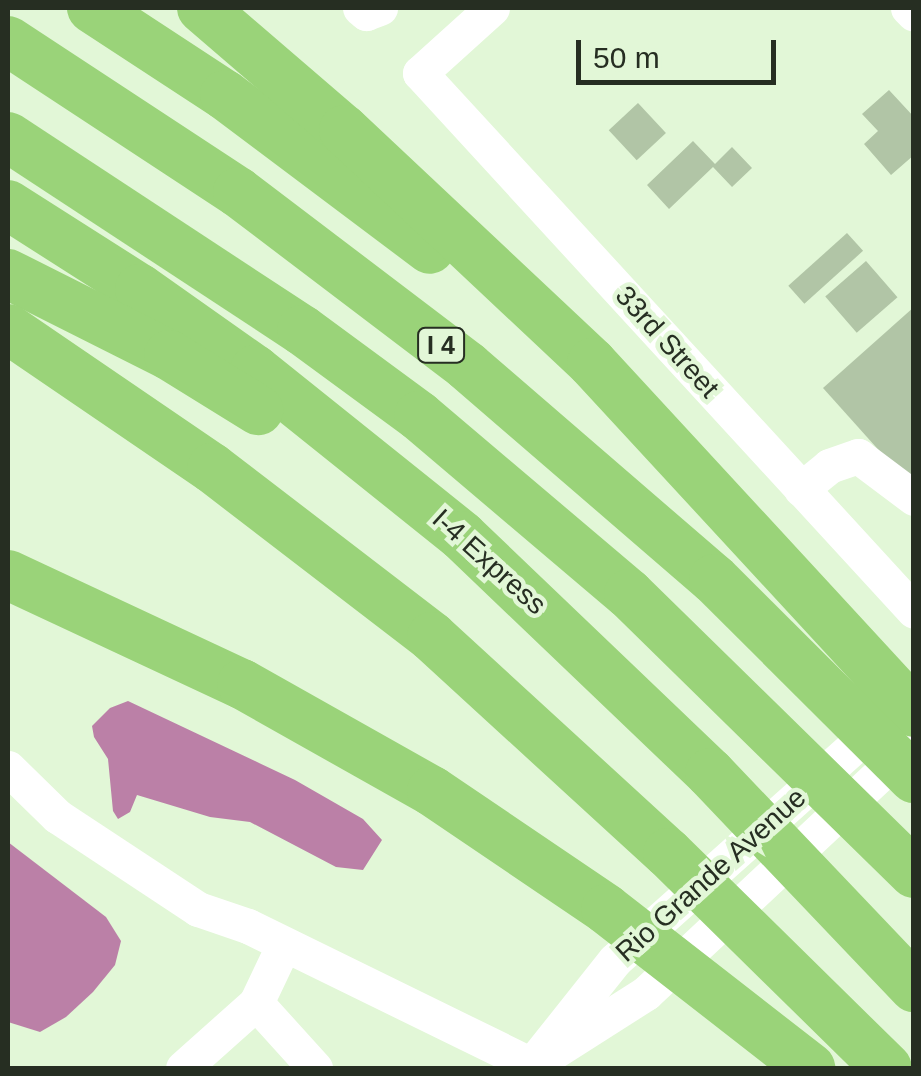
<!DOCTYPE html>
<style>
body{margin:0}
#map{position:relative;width:921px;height:1076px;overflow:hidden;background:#e2f7d7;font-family:Helvetica,sans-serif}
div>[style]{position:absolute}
.water>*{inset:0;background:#bb80a7}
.building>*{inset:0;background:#b1c5a6;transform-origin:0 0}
.minor>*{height:35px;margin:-17.5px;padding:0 17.5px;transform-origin:17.5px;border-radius:17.5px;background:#fff}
.highway>*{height:50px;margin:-25px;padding:0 25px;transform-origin:25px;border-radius:25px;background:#9ad379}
span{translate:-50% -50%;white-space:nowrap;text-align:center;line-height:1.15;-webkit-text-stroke:9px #e2f7d7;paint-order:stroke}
.shield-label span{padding:2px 8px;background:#e2f7d7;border:2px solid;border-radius:8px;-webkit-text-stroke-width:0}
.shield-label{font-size:25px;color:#262e22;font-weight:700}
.street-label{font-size:28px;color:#262e22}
.frame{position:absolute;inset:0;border:10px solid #262e22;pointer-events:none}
.scale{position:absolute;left:576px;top:40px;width:200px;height:45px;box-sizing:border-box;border:5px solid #262e22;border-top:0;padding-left:12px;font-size:30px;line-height:35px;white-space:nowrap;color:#262e22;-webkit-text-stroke:8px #e2f7d7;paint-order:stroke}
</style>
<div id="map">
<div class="water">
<div style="clip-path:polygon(128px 701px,295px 780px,363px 819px,382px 840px,363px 870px,336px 867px,250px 822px,210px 817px,137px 795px,130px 812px,118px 819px,113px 811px,108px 759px,94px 737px,92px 726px,110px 708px)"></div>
<div style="clip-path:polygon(8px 842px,106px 917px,121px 941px,115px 965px,93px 992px,66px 1017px,40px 1032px,8px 1022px)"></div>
</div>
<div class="building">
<div style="clip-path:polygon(889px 90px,914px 117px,914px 155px,891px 175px,864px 144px,878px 131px,862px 114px)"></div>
<div style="left:638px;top:103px;width:41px;height:40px;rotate:47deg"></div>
<div style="clip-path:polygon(693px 141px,715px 164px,732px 147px,752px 168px,732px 187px,713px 167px,669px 209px,647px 185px)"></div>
<div style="left:847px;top:233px;width:24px;height:79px;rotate:48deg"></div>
<div style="left:866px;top:261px;width:48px;height:54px;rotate:49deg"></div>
<div style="clip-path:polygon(914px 307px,914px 481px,910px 485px,823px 388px)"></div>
</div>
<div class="minor">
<div style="left:360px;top:8px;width:8px;rotate:40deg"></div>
<div style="left:366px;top:13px;width:15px;rotate:-20deg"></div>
<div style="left:492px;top:8px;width:97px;rotate:137.9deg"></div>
<div style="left:420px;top:73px;width:730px;rotate:47.44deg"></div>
<div style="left:908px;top:8px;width:8px;rotate:45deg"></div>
<div style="left:801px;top:489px;width:36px;rotate:-39deg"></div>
<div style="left:829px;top:466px;width:31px;rotate:-19deg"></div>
<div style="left:858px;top:456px;width:70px;rotate:36.9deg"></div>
<div style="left:8px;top:768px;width:69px;rotate:44.4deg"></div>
<div style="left:57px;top:816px;width:169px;rotate:33.4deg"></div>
<div style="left:198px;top:909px;width:53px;rotate:18.8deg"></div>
<div style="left:248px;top:926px;width:323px;rotate:26.1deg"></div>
<div style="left:256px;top:1003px;width:88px;rotate:47.8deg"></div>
<div style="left:555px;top:1051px;width:108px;rotate:-32.5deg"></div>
<div style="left:646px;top:993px;width:364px;rotate:-43.1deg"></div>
<div style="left:183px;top:1068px;width:98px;rotate:-41.7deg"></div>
<div style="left:256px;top:1003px;width:65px;rotate:-64.6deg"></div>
<div style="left:529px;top:1068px;width:138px;rotate:-51.5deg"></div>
<div style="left:615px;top:960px;width:329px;rotate:-41.8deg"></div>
<div style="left:860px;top:741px;width:31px;rotate:-29deg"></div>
</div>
<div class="highway">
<div style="left:92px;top:8px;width:159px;rotate:33.2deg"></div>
<div style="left:225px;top:95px;width:256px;rotate:36.9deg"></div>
<div style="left:202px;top:8px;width:187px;rotate:40.7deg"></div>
<div style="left:344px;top:130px;width:340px;rotate:43.2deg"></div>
<div style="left:592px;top:363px;width:475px;rotate:47.3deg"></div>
<div style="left:8px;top:41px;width:275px;rotate:33.3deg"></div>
<div style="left:238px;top:192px;width:288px;rotate:37.2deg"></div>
<div style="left:467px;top:366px;width:326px;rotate:40.8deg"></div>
<div style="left:714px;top:579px;width:282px;rotate:44.9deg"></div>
<div style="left:8px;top:137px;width:352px;rotate:33.3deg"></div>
<div style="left:302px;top:330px;width:145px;rotate:36.3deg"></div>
<div style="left:419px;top:416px;width:275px;rotate:40.3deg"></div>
<div style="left:629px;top:594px;width:399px;rotate:44.4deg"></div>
<div style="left:8px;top:205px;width:156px;rotate:32.5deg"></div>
<div style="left:140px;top:289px;width:141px;rotate:35.2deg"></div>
<div style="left:255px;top:370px;width:265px;rotate:38.7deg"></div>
<div style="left:462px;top:536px;width:343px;rotate:43.7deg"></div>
<div style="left:710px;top:773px;width:296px;rotate:46.4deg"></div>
<div style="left:8px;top:274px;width:180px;rotate:26.7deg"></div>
<div style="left:169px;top:355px;width:105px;rotate:31.7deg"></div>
<div style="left:8px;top:329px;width:247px;rotate:34.3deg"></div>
<div style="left:212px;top:468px;width:277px;rotate:37.5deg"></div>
<div style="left:432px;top:637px;width:320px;rotate:42.5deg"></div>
<div style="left:668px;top:853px;width:307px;rotate:44.5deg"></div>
<div style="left:8px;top:575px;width:258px;rotate:25deg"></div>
<div style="left:242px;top:684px;width:218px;rotate:29.4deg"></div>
<div style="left:432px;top:791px;width:210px;rotate:34.1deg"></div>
<div style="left:606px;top:909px;width:259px;rotate:37.9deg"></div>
</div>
<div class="shield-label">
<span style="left:441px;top:345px">I 4</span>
</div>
<div class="street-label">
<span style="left:667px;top:342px;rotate:48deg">33rd Street</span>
<span style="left:489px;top:562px;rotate:42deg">I-4 Express</span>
<span style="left:711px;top:875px;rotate:-42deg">Rio Grande Avenue</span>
</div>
<div class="frame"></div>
<div class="scale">50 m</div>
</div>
